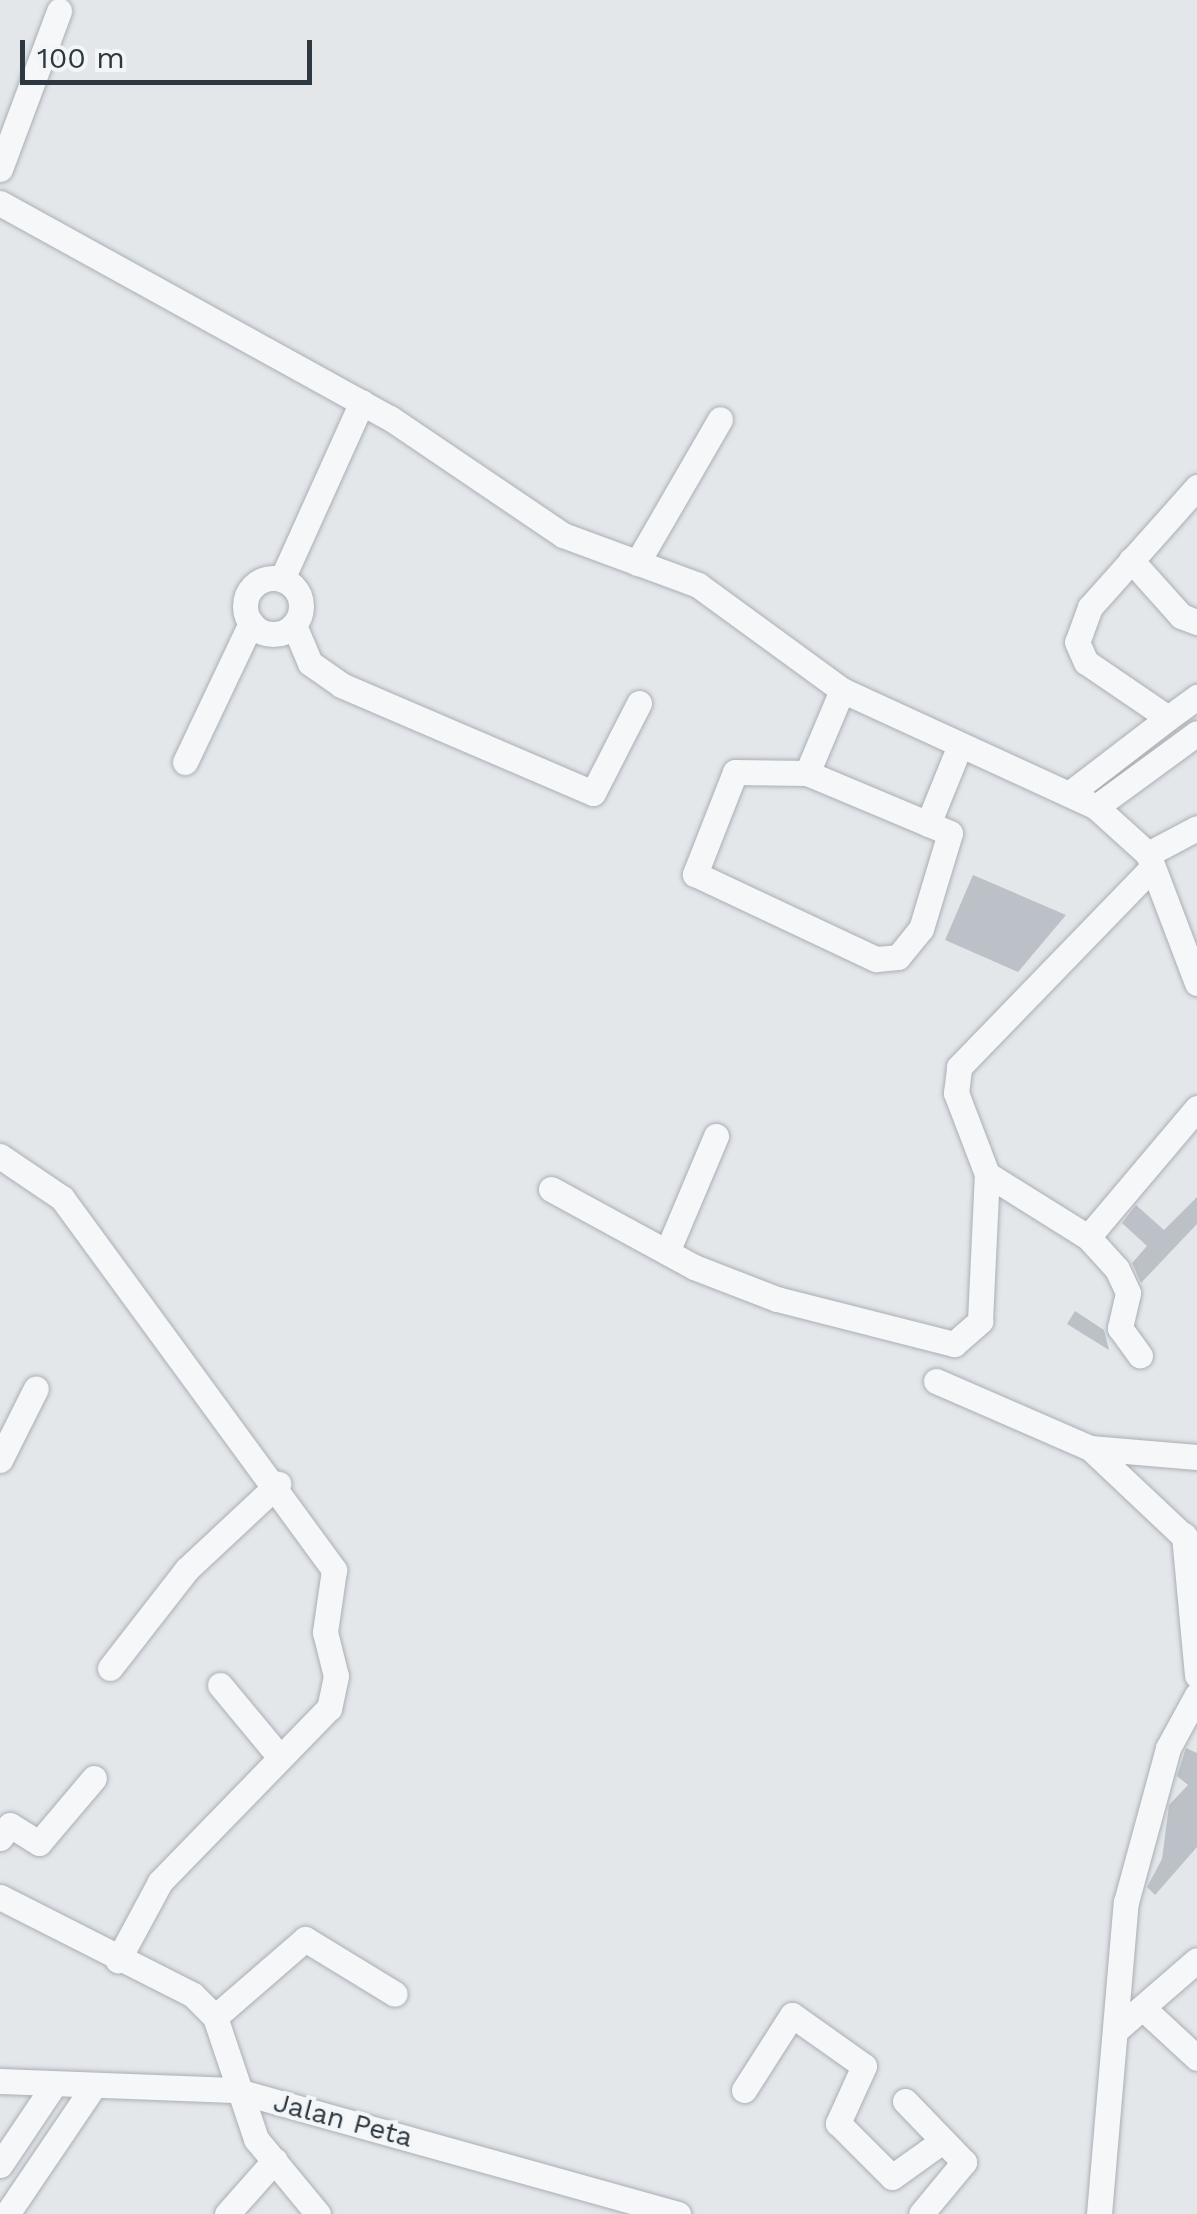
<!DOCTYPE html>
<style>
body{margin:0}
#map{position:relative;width:1197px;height:2214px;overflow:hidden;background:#e3e7ea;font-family:"Work Sans",sans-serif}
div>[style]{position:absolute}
.building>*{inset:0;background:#bbc1c6}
.roads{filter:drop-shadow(0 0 2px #a9afb4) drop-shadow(0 0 2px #a9afb4)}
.minor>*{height:25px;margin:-12.5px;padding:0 12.5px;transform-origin:12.5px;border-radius:12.5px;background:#f6f7f8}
.minor>.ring{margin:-12.5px;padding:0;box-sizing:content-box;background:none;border:25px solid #f6f7f8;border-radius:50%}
span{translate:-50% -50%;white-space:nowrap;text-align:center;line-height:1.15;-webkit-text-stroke:8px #f3f6f7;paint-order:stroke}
.street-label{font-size:28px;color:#2d3840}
.scale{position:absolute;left:20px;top:40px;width:292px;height:45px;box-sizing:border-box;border:5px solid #2d3840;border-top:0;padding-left:12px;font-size:30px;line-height:35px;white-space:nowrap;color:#2d3840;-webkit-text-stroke:8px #f3f6f7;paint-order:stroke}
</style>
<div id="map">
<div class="building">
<div style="clip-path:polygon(973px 875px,1066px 915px,1018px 972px,945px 940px)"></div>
<div style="clip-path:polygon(1197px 1197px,1197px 1224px,1141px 1283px,1132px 1263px,1147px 1246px,1122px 1223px,1136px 1205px,1164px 1230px)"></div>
<div style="clip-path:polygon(1075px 1311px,1104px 1330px,1109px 1350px,1067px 1324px)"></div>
<div style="clip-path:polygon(1186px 1748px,1197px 1753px,1197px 1847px,1155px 1895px,1147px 1887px,1162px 1859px,1169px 1805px,1188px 1785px,1177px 1776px)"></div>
</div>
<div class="roads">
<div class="minor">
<div style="left:0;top:169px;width:169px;rotate:-69.5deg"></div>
<div style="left:0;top:203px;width:445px;rotate:28.9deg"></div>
<div style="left:390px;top:418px;width:209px;rotate:34.1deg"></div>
<div style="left:563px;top:535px;width:144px;rotate:20.3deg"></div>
<div style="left:698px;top:585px;width:178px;rotate:36.1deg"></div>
<div style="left:842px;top:690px;width:280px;rotate:24.7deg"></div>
<div style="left:1096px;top:807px;width:70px;rotate:42.1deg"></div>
<div style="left:1148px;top:854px;width:138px;rotate:69.2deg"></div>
<div style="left:1197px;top:487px;width:161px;rotate:131.7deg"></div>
<div style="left:1090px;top:607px;width:37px;rotate:110deg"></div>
<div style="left:1077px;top:642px;width:22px;rotate:66deg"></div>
<div style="left:1086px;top:662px;width:99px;rotate:34.3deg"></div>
<div style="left:1168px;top:718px;width:36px;rotate:-36deg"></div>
<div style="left:1131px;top:560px;width:75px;rotate:48.2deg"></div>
<div style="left:1181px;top:616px;width:17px;rotate:21deg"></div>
<div style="left:637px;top:563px;width:166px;rotate:-60deg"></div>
<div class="ring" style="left:245px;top:578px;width:31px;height:31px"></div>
<div style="left:282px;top:579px;width:194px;rotate:-65.7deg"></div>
<div style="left:294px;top:625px;width:41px;rotate:67.2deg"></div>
<div style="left:310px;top:663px;width:38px;rotate:35deg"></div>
<div style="left:341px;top:685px;width:274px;rotate:23.2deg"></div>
<div style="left:593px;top:793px;width:101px;rotate:-62.9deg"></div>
<div style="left:185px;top:762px;width:154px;rotate:-64.6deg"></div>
<div style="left:807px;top:773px;width:72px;rotate:-179.2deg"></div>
<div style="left:735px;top:772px;width:110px;rotate:111.4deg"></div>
<div style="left:695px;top:874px;width:200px;rotate:25.2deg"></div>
<div style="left:876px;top:959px;width:22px;rotate:-5deg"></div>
<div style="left:898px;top:957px;width:36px;rotate:-51deg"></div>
<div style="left:921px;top:929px;width:100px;rotate:-73.2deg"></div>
<div style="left:950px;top:833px;width:155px;rotate:-157.2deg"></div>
<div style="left:807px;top:773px;width:90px;rotate:-67.1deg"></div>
<div style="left:1069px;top:794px;width:125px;rotate:-37.5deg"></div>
<div style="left:1096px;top:807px;width:125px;rotate:-36.2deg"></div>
<div style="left:928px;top:824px;width:85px;rotate:-67.9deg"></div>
<div style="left:1148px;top:854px;width:55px;rotate:-28deg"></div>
<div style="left:0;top:1156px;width:75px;rotate:34.1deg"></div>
<div style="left:62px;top:1198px;width:461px;rotate:53.8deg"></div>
<div style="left:334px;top:1570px;width:63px;rotate:98.3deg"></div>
<div style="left:325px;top:1632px;width:45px;rotate:76deg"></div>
<div style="left:336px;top:1676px;width:33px;rotate:102deg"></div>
<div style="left:329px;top:1708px;width:243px;rotate:134.2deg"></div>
<div style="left:160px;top:1882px;width:89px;rotate:118.3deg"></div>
<div style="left:987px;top:1174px;width:119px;rotate:32deg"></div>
<div style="left:1088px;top:1237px;width:169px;rotate:-49.8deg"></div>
<div style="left:551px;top:1189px;width:163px;rotate:28.6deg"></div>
<div style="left:694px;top:1267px;width:89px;rotate:21.1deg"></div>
<div style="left:777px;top:1299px;width:183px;rotate:14.3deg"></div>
<div style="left:954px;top:1344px;width:35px;rotate:-41deg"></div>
<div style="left:980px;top:1321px;width:147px;rotate:-87.3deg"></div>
<div style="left:987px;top:1174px;width:87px;rotate:-110.9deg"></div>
<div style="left:956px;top:1093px;width:26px;rotate:-83deg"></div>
<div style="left:959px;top:1067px;width:276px;rotate:-45.9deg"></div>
<div style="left:1088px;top:1237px;width:43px;rotate:47.8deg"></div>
<div style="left:1117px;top:1269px;width:26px;rotate:65deg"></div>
<div style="left:1128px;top:1293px;width:36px;rotate:103deg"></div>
<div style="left:1120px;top:1328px;width:34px;rotate:54deg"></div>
<div style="left:667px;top:1252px;width:126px;rotate:-67.1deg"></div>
<div style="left:936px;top:1381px;width:168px;rotate:23.5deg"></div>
<div style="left:1090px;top:1448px;width:147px;rotate:43.3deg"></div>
<div style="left:1090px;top:1448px;width:107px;rotate:4.8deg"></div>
<div style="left:0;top:1460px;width:80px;rotate:-63.4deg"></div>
<div style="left:1184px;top:1535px;width:141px;rotate:84.7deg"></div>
<div style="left:110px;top:1668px;width:125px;rotate:-52.1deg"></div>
<div style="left:187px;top:1569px;width:125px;rotate:-43deg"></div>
<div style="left:220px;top:1685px;width:92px;rotate:50.3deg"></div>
<div style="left:0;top:1838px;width:16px;rotate:-52deg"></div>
<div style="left:10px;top:1825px;width:34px;rotate:32deg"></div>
<div style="left:39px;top:1843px;width:85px;rotate:-49.8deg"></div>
<div style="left:0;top:1897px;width:216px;rotate:26.9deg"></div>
<div style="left:193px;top:1995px;width:31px;rotate:45deg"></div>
<div style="left:215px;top:2017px;width:129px;rotate:71.4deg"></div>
<div style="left:256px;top:2139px;width:97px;rotate:50.4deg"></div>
<div style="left:1144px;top:2009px;width:72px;rotate:42.8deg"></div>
<div style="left:215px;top:2017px;width:119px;rotate:-40.9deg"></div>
<div style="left:305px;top:1939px;width:105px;rotate:31.4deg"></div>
<div style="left:1115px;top:2031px;width:108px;rotate:-40.9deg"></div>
<div style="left:0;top:2081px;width:234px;rotate:2.2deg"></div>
<div style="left:234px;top:2090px;width:461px;rotate:15.6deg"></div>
<div style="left:744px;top:2090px;width:89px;rotate:-57.4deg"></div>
<div style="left:792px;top:2015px;width:88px;rotate:35.3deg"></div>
<div style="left:864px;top:2066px;width:63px;rotate:114.5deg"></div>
<div style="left:838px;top:2123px;width:76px;rotate:45deg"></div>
<div style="left:892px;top:2177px;width:60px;rotate:-35.5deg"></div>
<div style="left:905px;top:2101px;width:85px;rotate:46deg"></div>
<div style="left:964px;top:2162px;width:67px;rotate:129.6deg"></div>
<div style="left:0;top:2165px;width:92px;rotate:-56.1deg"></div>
<div style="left:7px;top:2214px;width:153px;rotate:-55.9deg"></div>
<div style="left:227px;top:2214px;width:72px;rotate:-48.4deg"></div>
<div style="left:1099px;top:2214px;width:313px;rotate:-85.1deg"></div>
<div style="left:1126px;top:1902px;width:160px;rotate:-74.7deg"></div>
<div style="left:1168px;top:1748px;width:60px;rotate:-61.3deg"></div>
</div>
</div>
<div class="street-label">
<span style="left:343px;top:2120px;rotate:15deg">Jalan Peta</span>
</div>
<div class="scale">100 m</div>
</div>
